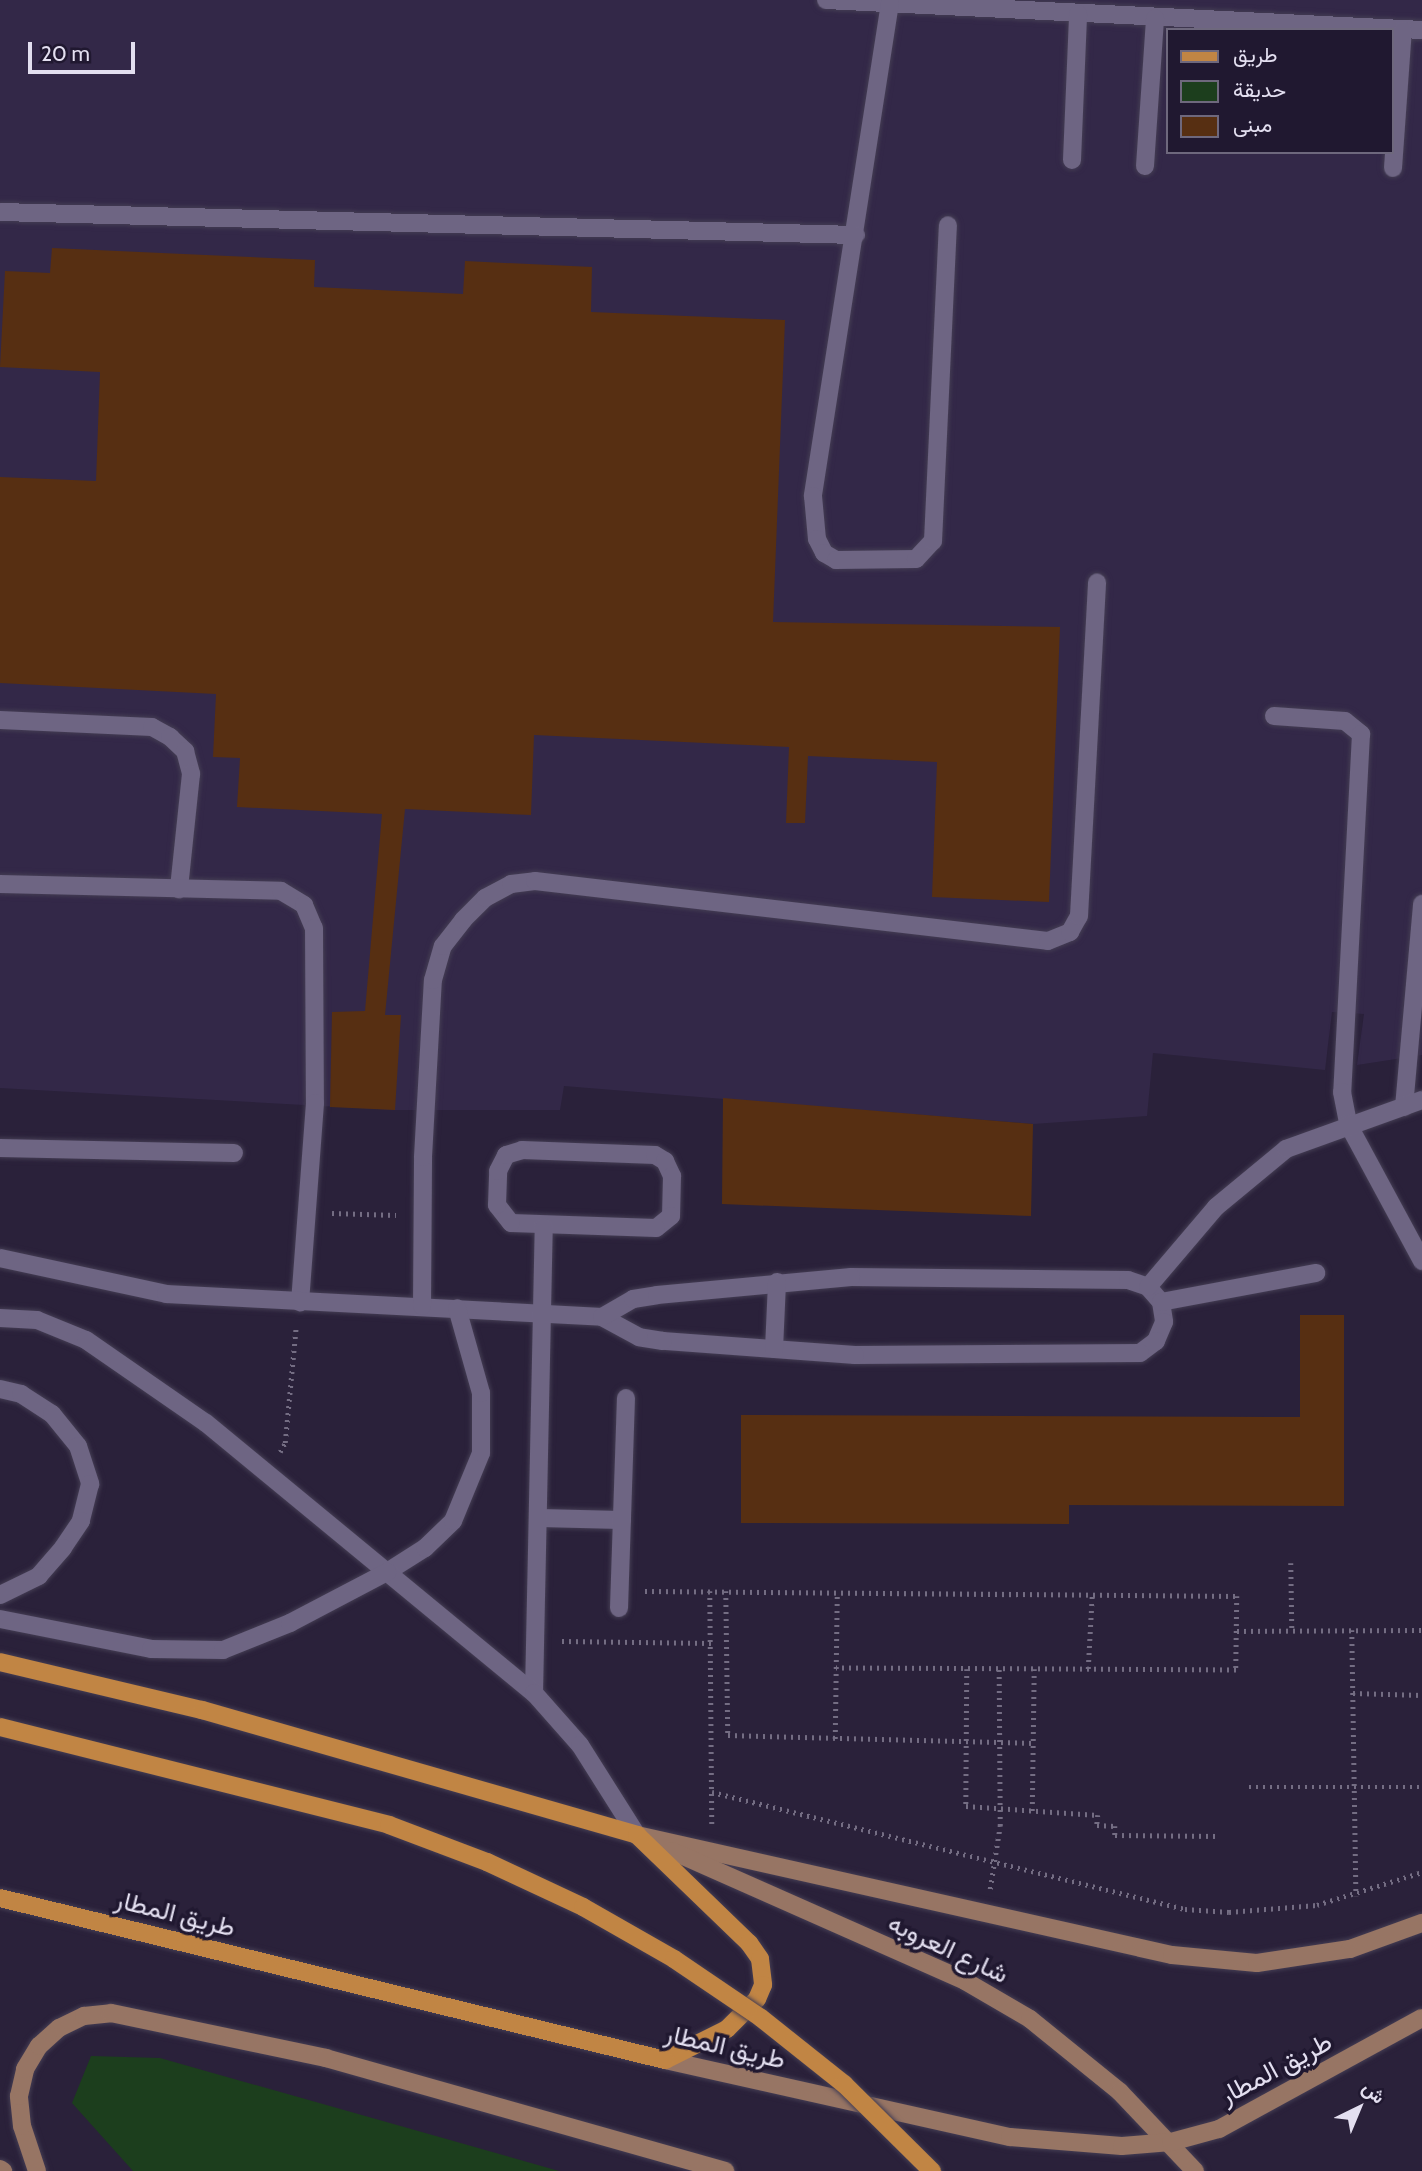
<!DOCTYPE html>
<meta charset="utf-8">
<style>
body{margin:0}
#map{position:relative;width:1422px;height:2171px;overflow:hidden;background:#2a213a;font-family:Cabin,Vazirmatn,sans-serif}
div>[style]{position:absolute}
.built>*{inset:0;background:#332848}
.green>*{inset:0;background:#1c3e1d}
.building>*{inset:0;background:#572f12}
.path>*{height:4.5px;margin-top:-2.25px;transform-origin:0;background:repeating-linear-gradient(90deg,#746d83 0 2px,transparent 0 7px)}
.roads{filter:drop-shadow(0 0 2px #443d53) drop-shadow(0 0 2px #443d53)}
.lane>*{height:18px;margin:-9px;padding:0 9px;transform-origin:9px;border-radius:9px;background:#6e6583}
.street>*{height:18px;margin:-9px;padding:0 9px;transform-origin:9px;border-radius:9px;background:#6e6583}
.secondary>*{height:18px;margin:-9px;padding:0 9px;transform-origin:9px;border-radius:9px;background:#977564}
.primary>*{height:18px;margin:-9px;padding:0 9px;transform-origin:9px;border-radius:9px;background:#c18544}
.bridges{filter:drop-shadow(0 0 2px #443d53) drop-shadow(0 0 2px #443d53)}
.primary-bridge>*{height:18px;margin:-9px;padding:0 9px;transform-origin:9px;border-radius:9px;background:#c18544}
span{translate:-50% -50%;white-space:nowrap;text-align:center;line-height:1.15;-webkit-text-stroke:7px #201830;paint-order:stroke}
.street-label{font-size:26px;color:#e3dff0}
.legend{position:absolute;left:1166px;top:28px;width:228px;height:126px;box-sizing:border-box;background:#201830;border:2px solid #6e687d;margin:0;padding:9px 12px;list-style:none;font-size:21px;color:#e3dff0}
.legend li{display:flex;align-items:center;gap:14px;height:35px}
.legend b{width:35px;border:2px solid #6e687d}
.north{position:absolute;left:1324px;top:2073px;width:70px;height:70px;-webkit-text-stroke:5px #201830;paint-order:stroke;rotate:43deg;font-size:19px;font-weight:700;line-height:28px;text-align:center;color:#e3dff0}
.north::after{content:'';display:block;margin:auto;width:24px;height:32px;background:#e3dff0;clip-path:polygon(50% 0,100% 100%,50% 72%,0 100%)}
.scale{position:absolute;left:28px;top:42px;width:107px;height:32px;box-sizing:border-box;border:4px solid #e3dff0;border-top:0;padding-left:9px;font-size:21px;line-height:24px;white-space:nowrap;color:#e3dff0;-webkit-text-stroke:5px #201830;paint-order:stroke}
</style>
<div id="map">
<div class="built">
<div style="clip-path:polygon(evenodd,0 0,1422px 0,1422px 1055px,1357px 1065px,1364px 1014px,1332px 1012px,1325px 1070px,1153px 1053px,1147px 1116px,1033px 1124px,564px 1086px,560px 1110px,395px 1110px,0 1088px,0 0,1168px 30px,1392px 30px,1392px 152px,1168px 152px,1168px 30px)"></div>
</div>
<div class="green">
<div style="clip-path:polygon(91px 2056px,160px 2058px,559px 2171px,133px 2171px,72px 2103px)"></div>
</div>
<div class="building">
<div style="clip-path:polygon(52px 248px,315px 260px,314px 287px,463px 294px,465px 261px,592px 267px,591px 312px,785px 320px,773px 622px,1060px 627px,1049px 902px,932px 897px,937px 762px,808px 756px,805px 823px,786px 823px,789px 747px,534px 735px,531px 815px,405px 809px,385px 1015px,401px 1015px,395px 1110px,330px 1107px,332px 1012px,365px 1011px,382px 814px,237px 807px,240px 758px,213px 757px,216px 694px,0 683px,0 477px,96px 481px,100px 372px,0 367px,5px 271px,50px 273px)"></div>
<div style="clip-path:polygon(723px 1098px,1033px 1124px,1031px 1216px,722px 1204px)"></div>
<div style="clip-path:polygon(1300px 1315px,1344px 1315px,1344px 1506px,1069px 1505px,1069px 1524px,741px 1523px,741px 1415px,1300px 1417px)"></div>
</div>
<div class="path">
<div style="left:332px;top:1213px;width:64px;rotate:1.8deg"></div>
<div style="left:280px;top:1452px;width:10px;rotate:-61deg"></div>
<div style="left:285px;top:1443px;width:118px;rotate:-84.6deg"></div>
<div style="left:1291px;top:1563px;width:67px;rotate:89.1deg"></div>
<div style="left:645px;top:1591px;width:592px;rotate:0.48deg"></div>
<div style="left:1237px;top:1596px;width:74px;rotate:90.8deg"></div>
<div style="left:1236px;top:1670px;width:400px;rotate:-179.7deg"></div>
<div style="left:710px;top:1591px;width:234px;rotate:89.5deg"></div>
<div style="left:726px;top:1591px;width:144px;rotate:89.2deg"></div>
<div style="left:728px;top:1735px;width:305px;rotate:1.5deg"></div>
<div style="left:1352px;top:1630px;width:266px;rotate:89.1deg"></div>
<div style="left:1237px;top:1631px;width:185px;rotate:-0.3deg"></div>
<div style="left:562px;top:1641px;width:149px;rotate:0.8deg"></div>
<div style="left:967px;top:1669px;width:137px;rotate:90.4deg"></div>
<div style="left:966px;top:1806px;width:132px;rotate:3.9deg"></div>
<div style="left:1098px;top:1815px;width:10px;rotate:96deg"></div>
<div style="left:1097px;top:1825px;width:18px;rotate:3deg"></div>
<div style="left:1115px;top:1826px;width:9px;rotate:90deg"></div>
<div style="left:1115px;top:1835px;width:103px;rotate:0.6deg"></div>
<div style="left:1088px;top:1669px;width:74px;rotate:-86.9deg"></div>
<div style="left:1353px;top:1693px;width:69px;rotate:1.7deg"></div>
<div style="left:835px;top:1739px;width:147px;rotate:-89.2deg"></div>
<div style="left:1249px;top:1787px;width:173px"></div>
<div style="left:712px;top:1792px;width:487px;rotate:13.9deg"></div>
<div style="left:1185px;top:1909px;width:44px;rotate:3.9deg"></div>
<div style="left:1229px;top:1912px;width:88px;rotate:-4.5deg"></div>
<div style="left:1317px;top:1905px;width:110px;rotate:-17.4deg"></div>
<div style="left:1032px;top:1811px;width:142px;rotate:-89.2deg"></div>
<div style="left:990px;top:1889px;width:64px;rotate:-81deg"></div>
<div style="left:1000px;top:1826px;width:157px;rotate:-90.4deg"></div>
</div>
<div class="roads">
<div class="lane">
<div style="left:826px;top:0;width:597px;rotate:2.88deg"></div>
<div style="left:890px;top:3px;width:499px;rotate:98.9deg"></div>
<div style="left:813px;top:496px;width:43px;rotate:84.7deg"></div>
<div style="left:817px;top:539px;width:16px;rotate:63deg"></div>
<div style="left:824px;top:553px;width:14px;rotate:30deg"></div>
<div style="left:836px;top:560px;width:80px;rotate:-0.7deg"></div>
<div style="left:916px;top:559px;width:25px;rotate:-47deg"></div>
<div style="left:933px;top:541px;width:316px;rotate:-87.3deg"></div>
<div style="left:1072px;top:160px;width:146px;rotate:-87.6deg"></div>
<div style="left:1145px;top:166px;width:148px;rotate:-86.1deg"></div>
<div style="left:1393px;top:168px;width:138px;rotate:-85.9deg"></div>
<div style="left:0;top:212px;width:856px;rotate:1.54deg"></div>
<div style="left:1274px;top:716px;width:71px;rotate:4deg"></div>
<div style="left:1345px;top:721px;width:21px;rotate:39deg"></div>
<div style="left:1361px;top:734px;width:359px;rotate:93deg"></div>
<div style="left:1342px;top:1092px;width:33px;rotate:79deg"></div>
<div style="left:1348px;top:1124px;width:156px;rotate:61.6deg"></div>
<div style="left:0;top:720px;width:152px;rotate:2.6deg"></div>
<div style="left:152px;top:727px;width:21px;rotate:29deg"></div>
<div style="left:170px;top:737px;width:21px;rotate:43deg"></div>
<div style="left:185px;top:751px;width:24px;rotate:75deg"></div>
<div style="left:191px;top:774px;width:116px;rotate:96deg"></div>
<div style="left:0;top:884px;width:281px;rotate:1.4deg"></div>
<div style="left:281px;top:891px;width:27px;rotate:31deg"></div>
<div style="left:304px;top:905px;width:25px;rotate:67deg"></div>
<div style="left:314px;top:928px;width:175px;rotate:89.7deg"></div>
<div style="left:315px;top:1103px;width:200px;rotate:94.3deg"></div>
<div style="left:1404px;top:1107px;width:204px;rotate:-84.9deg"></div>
<div style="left:0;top:1148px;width:234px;rotate:1.2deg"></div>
<div style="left:522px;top:1150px;width:133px;rotate:2.2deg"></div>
<div style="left:655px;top:1155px;width:12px;rotate:31deg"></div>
<div style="left:665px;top:1161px;width:17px;rotate:65deg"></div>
<div style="left:672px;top:1176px;width:40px;rotate:91.4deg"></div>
<div style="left:671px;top:1216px;width:19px;rotate:141deg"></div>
<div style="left:656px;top:1228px;width:145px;rotate:-178deg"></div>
<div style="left:511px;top:1223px;width:23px;rotate:-128deg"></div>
<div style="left:497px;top:1205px;width:34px;rotate:-88deg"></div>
<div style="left:498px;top:1171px;width:18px;rotate:-63deg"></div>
<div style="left:506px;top:1155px;width:17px;rotate:-17deg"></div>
<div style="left:0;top:1258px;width:170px;rotate:12.2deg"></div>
<div style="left:166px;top:1294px;width:437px;rotate:3deg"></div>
<div style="left:851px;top:1277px;width:277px;rotate:0.6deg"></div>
<div style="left:1128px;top:1280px;width:21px;rotate:19deg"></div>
<div style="left:1148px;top:1287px;width:20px;rotate:49deg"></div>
<div style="left:1161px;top:1302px;width:20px;rotate:81deg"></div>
<div style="left:1164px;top:1322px;width:21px;rotate:113deg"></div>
<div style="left:1156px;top:1341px;width:20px;rotate:143deg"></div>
<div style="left:1140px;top:1353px;width:285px;rotate:179.6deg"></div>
<div style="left:855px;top:1355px;width:193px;rotate:-175.8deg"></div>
<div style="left:663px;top:1341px;width:24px;rotate:-171deg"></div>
<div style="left:639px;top:1337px;width:42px;rotate:-151.6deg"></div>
<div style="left:602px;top:1317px;width:36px;rotate:-30deg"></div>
<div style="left:633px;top:1299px;width:24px;rotate:-9deg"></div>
<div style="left:657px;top:1295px;width:195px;rotate:-5.3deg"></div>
<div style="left:1148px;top:1287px;width:105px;rotate:-49.6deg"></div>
<div style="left:1216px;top:1207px;width:91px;rotate:-39.6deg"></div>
<div style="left:1286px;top:1149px;width:145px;rotate:-19.8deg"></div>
<div style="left:1161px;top:1302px;width:158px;rotate:-10.6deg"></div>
<div style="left:422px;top:1306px;width:149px;rotate:-89.6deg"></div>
<div style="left:423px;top:1157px;width:177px;rotate:-86.8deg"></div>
<div style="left:433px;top:980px;width:35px;rotate:-74deg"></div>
<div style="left:443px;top:946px;width:33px;rotate:-52deg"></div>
<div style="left:463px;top:920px;width:31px;rotate:-45deg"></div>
<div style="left:485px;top:898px;width:30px;rotate:-28deg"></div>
<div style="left:511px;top:884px;width:24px;rotate:-7deg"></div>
<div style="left:535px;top:881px;width:516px;rotate:6.67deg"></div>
<div style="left:1048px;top:941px;width:24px;rotate:-22deg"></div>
<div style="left:1070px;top:932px;width:18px;rotate:-61deg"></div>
<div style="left:1079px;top:916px;width:334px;rotate:-86.9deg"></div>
<div style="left:774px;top:1349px;width:67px;rotate:-87.4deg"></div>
<div style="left:539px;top:1518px;width:83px;rotate:1.4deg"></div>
<div style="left:387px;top:1572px;width:45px;rotate:-32.3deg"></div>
<div style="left:425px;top:1548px;width:39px;rotate:-44deg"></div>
<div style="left:453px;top:1521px;width:74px;rotate:-67.6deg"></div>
<div style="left:481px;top:1453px;width:60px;rotate:-90deg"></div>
<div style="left:481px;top:1393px;width:88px;rotate:-105.8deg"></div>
<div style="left:619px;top:1608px;width:210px;rotate:-88.1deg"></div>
<div style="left:534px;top:1693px;width:466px;rotate:-88.8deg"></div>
</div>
<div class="street">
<div style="left:0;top:1318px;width:37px;rotate:3deg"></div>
<div style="left:37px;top:1320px;width:53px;rotate:22.2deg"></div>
<div style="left:86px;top:1340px;width:146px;rotate:34.7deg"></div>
<div style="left:206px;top:1423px;width:425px;rotate:39.5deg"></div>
<div style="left:534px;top:1693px;width:69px;rotate:48.5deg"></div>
<div style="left:580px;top:1745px;width:107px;rotate:57.7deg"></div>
<div style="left:0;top:1389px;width:22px;rotate:13deg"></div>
<div style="left:21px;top:1394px;width:37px;rotate:33deg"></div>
<div style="left:52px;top:1414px;width:41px;rotate:50.9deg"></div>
<div style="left:78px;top:1446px;width:40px;rotate:72deg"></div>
<div style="left:90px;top:1484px;width:38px;rotate:104deg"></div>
<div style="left:81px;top:1521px;width:32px;rotate:124deg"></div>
<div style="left:63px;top:1548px;width:37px;rotate:131deg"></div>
<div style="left:39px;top:1576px;width:43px;rotate:154deg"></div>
<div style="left:0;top:1619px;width:154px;rotate:11.2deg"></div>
<div style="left:151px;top:1649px;width:72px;rotate:0.8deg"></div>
<div style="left:223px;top:1650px;width:72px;rotate:-21.9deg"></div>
<div style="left:290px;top:1623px;width:110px;rotate:-27.7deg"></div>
</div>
<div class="secondary">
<div style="left:637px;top:1835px;width:548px;rotate:12.64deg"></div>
<div style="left:1172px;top:1955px;width:85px;rotate:5.4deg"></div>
<div style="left:1257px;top:1963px;width:94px;rotate:-8.6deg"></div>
<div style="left:1350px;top:1949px;width:77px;rotate:-19.9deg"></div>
<div style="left:672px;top:1851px;width:321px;rotate:23.9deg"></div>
<div style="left:965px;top:1981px;width:75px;rotate:30.3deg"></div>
<div style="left:1030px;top:2019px;width:116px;rotate:39deg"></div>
<div style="left:1120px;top:2092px;width:109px;rotate:46.5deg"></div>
<div style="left:665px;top:2060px;width:353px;rotate:12.6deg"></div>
<div style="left:1010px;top:2137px;width:112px;rotate:4.6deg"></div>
<div style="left:1122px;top:2146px;width:49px;rotate:-4.7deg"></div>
<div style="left:1171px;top:2142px;width:50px;rotate:-15.2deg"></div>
<div style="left:1219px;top:2129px;width:231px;rotate:-28.7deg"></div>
<div style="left:0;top:2169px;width:4px;rotate:34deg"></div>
<div style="left:37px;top:2171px;width:47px;rotate:-108.4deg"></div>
<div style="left:22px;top:2126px;width:30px;rotate:-96deg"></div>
<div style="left:19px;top:2096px;width:28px;rotate:-77deg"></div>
<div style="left:25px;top:2069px;width:27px;rotate:-59deg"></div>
<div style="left:39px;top:2046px;width:27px;rotate:-42deg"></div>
<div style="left:59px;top:2028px;width:28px;rotate:-26deg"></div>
<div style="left:84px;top:2016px;width:27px;rotate:-6deg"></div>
<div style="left:111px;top:2013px;width:220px;rotate:11.8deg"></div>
<div style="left:326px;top:2058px;width:415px;rotate:15.8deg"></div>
</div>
<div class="primary">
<div style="left:0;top:1662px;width:208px;rotate:13.4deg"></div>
<div style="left:202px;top:1710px;width:453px;rotate:16deg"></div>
<div style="left:637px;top:1835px;width:156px;rotate:44deg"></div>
<div style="left:749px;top:1943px;width:19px;rotate:55deg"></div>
<div style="left:760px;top:1959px;width:26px;rotate:83deg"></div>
<div style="left:763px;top:1985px;width:15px;rotate:113deg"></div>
<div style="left:757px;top:1999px;width:42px;rotate:135deg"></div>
<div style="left:727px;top:2029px;width:69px;rotate:153.4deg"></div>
<div style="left:665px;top:2060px;width:684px;rotate:-166.31deg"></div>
</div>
</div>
<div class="bridges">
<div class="primary-bridge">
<div style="left:0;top:1727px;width:401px;rotate:14.1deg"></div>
<div style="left:389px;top:1825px;width:105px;rotate:20.7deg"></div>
<div style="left:487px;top:1862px;width:106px;rotate:25.1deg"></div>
<div style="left:583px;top:1907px;width:105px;rotate:29.7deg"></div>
<div style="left:674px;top:1959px;width:105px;rotate:34.1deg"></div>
<div style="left:761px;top:2018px;width:106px;rotate:38.5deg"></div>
<div style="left:844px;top:2084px;width:124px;rotate:44.7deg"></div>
</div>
</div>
<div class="street-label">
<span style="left:175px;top:1914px;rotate:14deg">طريق المطار</span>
<span style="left:948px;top:1949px;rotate:25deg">شارع العروبه</span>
<span style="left:725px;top:2047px;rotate:13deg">طريق المطار</span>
<span style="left:1276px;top:2069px;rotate:-28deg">طريق المطار</span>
</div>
<ul class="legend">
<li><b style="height:9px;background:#c18544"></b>طريق</li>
<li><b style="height:19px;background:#1c3e1d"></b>حديقة</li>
<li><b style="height:19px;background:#572f12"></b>مبنى</li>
</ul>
<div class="north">ش</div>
<div class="scale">20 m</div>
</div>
